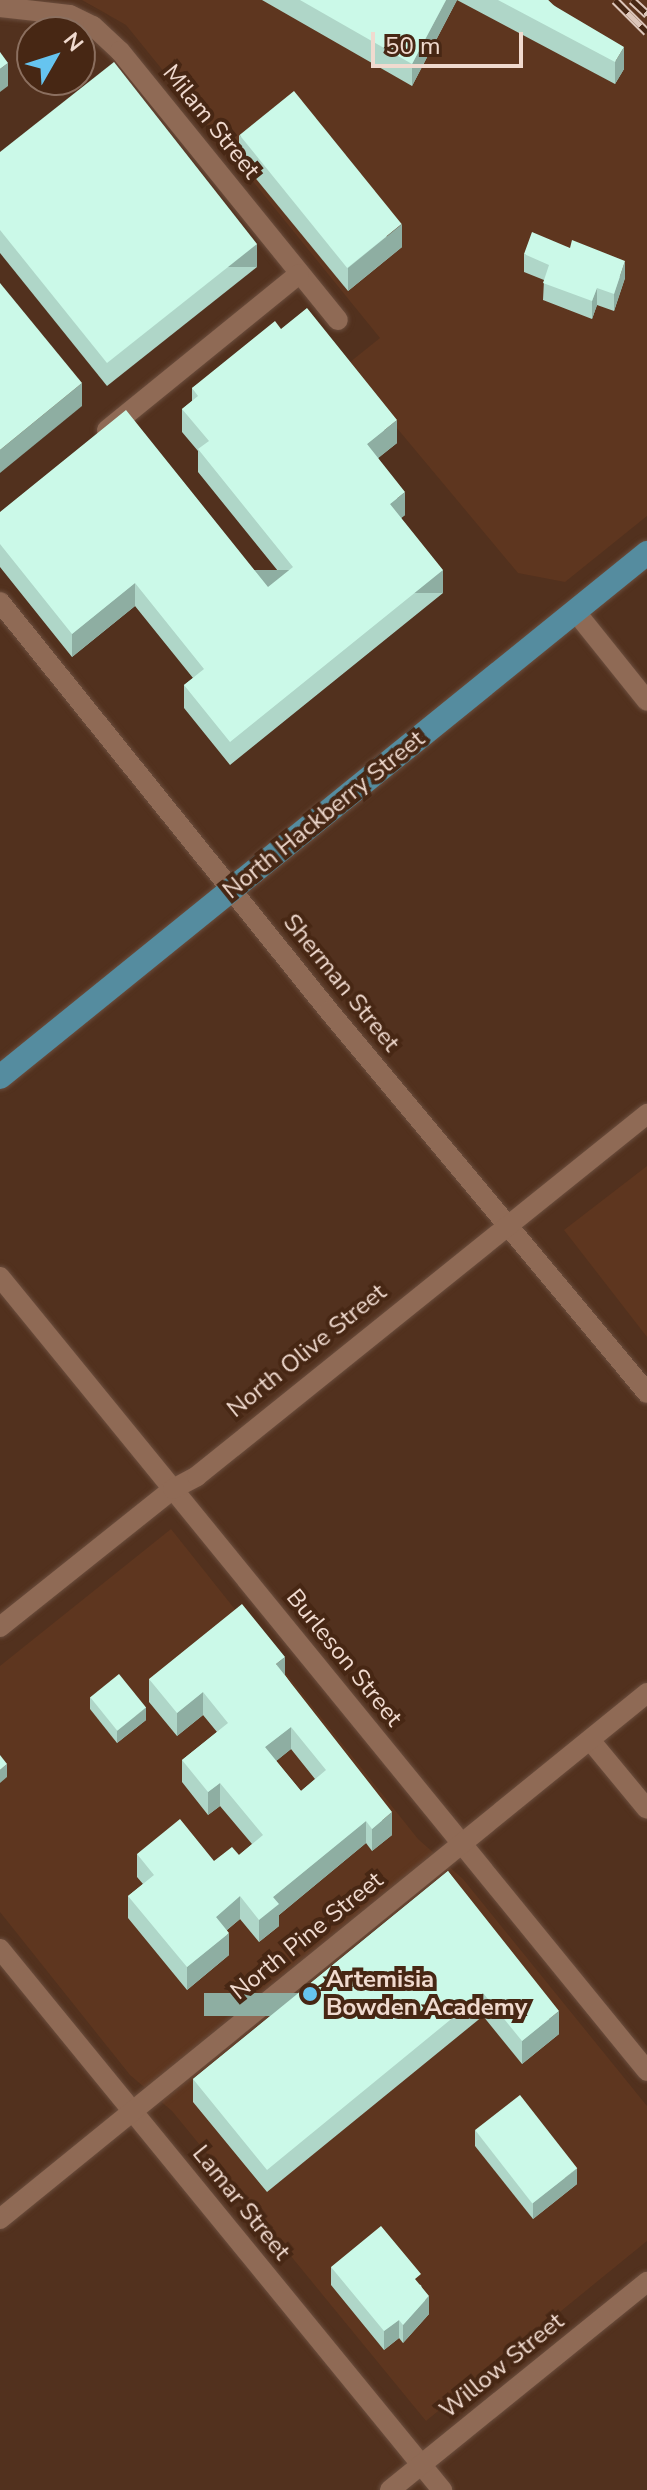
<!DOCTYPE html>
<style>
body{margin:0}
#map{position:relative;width:647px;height:2490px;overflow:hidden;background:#52311e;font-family:"Nunito Sans",sans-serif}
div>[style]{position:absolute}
.built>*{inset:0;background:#5e361f}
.roads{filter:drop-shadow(0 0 2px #6b4e3e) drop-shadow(0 0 2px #6b4e3e)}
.minor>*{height:20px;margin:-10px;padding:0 10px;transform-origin:10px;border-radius:10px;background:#8f6a55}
.major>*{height:24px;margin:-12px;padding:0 12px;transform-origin:12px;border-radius:12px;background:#558c9f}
.rail>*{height:9px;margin-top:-4.5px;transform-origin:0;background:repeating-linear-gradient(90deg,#472714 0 18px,#dcc5b9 0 36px);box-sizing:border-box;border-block:2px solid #dcc5b9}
.wall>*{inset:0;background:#afd6c8}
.shaded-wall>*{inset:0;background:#8eaea2;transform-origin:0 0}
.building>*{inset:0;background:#cbf9e8;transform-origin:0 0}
.dots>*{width:22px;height:22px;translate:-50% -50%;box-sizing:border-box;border:4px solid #472714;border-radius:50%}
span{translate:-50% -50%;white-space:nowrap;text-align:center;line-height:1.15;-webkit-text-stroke:8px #472714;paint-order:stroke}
.street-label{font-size:24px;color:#f0dacf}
.poi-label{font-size:24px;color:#f0dacf;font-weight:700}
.left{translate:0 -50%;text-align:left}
.north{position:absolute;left:16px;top:16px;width:80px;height:80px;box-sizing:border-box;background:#472714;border:2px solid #8b6f5f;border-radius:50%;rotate:51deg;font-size:22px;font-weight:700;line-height:32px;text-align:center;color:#f0dacf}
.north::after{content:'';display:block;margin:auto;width:28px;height:36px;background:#66c4ef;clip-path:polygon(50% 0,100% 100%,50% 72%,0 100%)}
.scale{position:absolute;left:371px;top:32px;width:152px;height:36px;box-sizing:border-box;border:4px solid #f0dacf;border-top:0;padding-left:10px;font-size:24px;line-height:28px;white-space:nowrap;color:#f0dacf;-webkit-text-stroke:6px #472714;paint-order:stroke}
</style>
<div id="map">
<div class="built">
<div style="clip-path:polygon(82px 0,647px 0,647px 516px,565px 582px,518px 573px,345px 366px,380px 338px,126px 25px)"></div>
<div style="clip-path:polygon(647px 1166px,647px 1337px,564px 1230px)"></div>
<div style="clip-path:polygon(171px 1529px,418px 1839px,463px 1879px,647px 2106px,647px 2241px,426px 2421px,172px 2111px,130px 2075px,0 1912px,0 1666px)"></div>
</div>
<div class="roads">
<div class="minor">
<div style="left:0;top:7px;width:70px;rotate:6.5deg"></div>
<div style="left:70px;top:15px;width:25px;rotate:26deg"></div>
<div style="left:93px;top:26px;width:37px;rotate:43deg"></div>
<div style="left:120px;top:51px;width:346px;rotate:51deg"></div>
<div style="left:107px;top:430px;width:247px;rotate:-39.1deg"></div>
<div style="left:0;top:602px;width:525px;rotate:51.19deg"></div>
<div style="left:329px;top:1011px;width:497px;rotate:50.2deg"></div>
<div style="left:575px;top:611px;width:115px;rotate:51.3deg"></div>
<div style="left:0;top:1277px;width:1024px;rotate:50.82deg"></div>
<div style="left:0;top:1627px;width:221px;rotate:-38.6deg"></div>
<div style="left:173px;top:1489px;width:27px;rotate:-28deg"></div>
<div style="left:197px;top:1476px;width:578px;rotate:-38.81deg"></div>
<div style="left:590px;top:1740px;width:89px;rotate:50.4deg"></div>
<div style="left:0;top:1949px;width:699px;rotate:50.75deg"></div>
<div style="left:0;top:2219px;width:834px;rotate:-39.11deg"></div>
<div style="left:390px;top:2490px;width:331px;rotate:-39deg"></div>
</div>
<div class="major">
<div style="left:0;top:1077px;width:833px;rotate:-39deg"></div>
</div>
</div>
<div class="rail">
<div style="left:615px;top:0;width:45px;rotate:45deg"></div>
<div style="left:632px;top:0;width:21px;rotate:43deg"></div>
</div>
<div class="wall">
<div style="clip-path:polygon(262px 0,548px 0,624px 69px,615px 84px,457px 0,412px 86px)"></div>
<div style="clip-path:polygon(239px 135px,402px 247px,348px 291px,239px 158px)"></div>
<div style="clip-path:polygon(0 152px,257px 267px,107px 386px,0 253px)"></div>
<div style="clip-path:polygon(524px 254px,625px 278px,614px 311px,597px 305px,592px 319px,543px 300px,544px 280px,524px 272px)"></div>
<div style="clip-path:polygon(281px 329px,397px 443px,378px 458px,405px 515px,401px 518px,443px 593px,230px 765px,184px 708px,184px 685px,193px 678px,135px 606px,72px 657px,0 567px,0 512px,268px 587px,282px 576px,198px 472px,198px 451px,182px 432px,182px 409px,192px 401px,192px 388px)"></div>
<div style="clip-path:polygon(evenodd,285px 1675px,392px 1835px,372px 1851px,366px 1843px,279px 1915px,279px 1926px,259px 1942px,240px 1919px,227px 1930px,229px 1955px,187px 1990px,128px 1918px,128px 1896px,143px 1884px,137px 1877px,137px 1854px,214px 1861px,239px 1855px,252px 1844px,220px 1806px,208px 1815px,182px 1782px,182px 1760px,217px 1732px,203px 1715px,177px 1736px,149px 1702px,149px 1679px,285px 1675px,291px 1749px,315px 1779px,301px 1791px,276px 1761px,291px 1749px)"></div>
<div style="clip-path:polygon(90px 1697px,146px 1720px,117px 1743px,90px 1709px)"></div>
<div style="clip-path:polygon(448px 1871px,559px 2034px,522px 2064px,483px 2016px,267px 2192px,193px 2102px,193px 2079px)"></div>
<div style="clip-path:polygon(475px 2130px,577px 2184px,533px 2219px,475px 2146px)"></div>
<div style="clip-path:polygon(331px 2267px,421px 2285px,429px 2314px,403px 2343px,399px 2338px,384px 2350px,331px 2285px)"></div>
</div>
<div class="shaded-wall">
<div style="clip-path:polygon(446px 0,457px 0,412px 86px,412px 64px)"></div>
<div style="clip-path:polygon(624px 47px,624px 69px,615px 84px,615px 62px)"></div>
<div style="clip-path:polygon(8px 63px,8px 86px,0 92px,0 69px)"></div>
<div style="clip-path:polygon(402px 224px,402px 247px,348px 291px,348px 268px)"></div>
<div style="left:257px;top:244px;width:23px;height:191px;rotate:90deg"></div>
<div style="clip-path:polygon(625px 261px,625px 278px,614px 311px,614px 294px)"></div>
<div style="clip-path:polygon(597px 288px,597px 305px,592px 319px,592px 301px)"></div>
<div style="clip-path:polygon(82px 383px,82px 406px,0 473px,0 450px)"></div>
<div style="clip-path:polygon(397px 420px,397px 443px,367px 467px,367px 444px)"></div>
<div style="clip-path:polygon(405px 492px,405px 515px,390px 527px,390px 504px)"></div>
<div style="left:443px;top:570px;width:23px;height:274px;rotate:90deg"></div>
<div style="clip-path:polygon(135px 583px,135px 606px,72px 657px,72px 634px)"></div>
<div style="clip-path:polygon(285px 1657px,285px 1680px,276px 1664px)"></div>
<div style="clip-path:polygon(203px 1692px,203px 1715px,177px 1736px,177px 1713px)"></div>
<div style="clip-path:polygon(146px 1707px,146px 1720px,117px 1743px,117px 1730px)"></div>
<div style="clip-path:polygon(291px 1727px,291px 1749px,265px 1770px,265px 1747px)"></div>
<div style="clip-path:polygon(7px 1764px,7px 1777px,0 1783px,0 1770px)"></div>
<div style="clip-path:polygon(220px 1783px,220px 1806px,208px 1815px,208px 1792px)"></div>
<div style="clip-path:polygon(392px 1812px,392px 1835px,372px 1851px,372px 1829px)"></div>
<div style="clip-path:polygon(366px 1821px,366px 1843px,279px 1915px,279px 1926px,259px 1942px,259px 1920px,273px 1897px)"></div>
<div style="clip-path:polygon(240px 1896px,240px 1919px,216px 1939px,216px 1917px)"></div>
<div style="clip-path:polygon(229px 1933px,229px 1955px,187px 1990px,187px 1967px)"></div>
<div style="left:483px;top:1993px;width:23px;height:279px;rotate:90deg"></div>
<div style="clip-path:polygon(559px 2011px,559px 2034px,522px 2064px,522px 2041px)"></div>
<div style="clip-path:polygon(577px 2168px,577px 2184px,533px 2219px,533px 2203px)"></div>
<div style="clip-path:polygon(429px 2296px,429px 2314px,403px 2343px,403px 2325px)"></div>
<div style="clip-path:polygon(399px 2320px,399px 2338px,384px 2350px,384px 2331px)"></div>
</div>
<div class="building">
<div style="clip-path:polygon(300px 0,446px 0,412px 64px)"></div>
<div style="clip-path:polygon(498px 0,548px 0,553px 5px,624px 47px,615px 62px)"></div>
<div style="clip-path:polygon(0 52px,8px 63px,0 69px)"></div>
<div style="clip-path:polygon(114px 62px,257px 244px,107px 363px,0 230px,0 152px)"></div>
<div style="left:294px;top:91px;width:171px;height:70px;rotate:51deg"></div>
<div style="clip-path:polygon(532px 232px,570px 248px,572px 240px,625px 261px,614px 294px,597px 288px,592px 301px,543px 283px,549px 265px,524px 254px)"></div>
<div style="clip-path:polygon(0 283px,82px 383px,0 450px)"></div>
<div style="clip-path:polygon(307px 308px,397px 420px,367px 444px,405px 492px,390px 504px,443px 570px,230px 742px,184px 685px,204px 669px,135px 583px,72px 634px,0 544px,0 512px,126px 410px,268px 587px,293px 567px,198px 449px,209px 441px,182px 409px,198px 396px,192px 388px,275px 321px,281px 329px)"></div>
<div style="clip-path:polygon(evenodd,242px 1604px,285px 1657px,276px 1664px,392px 1812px,372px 1829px,366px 1821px,273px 1897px,279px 1904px,259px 1920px,240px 1896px,216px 1917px,229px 1933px,187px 1967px,128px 1896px,154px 1875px,137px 1854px,180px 1819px,214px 1861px,232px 1847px,239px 1855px,263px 1835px,220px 1783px,208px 1792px,182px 1760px,228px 1723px,203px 1692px,177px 1713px,149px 1679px,242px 1604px,291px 1727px,326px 1770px,301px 1791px,265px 1747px,291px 1727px)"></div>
<div style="left:119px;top:1674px;width:43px;height:37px;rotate:51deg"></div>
<div style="clip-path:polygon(0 1755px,7px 1764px,0 1770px)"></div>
<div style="clip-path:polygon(448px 1871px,559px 2011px,522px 2041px,483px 1993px,267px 2170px,193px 2079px)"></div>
<div style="left:520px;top:2095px;width:93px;height:57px;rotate:52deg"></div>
<div style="clip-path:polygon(381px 2226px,421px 2274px,415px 2279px,429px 2296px,403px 2325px,399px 2320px,384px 2331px,331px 2267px)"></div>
</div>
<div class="dots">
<div style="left:310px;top:1994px;background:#66c4ef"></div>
</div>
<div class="street-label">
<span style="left:211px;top:122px;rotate:51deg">Milam Street</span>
<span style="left:324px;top:815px;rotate:-39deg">North Hackberry Street</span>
<span style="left:341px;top:983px;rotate:51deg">Sherman Street</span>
<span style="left:307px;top:1351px;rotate:-39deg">North Olive Street</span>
<span style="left:344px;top:1658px;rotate:51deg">Burleson Street</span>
<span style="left:307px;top:1936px;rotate:-39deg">North Pine Street</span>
<span style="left:241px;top:2203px;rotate:51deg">Lamar Street</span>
<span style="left:502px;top:2366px;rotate:-39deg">Willow Street</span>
</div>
<div class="poi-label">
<span class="left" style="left:326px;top:1994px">Artemisia<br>Bowden Academy</span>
</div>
<div class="north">N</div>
<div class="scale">50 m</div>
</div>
